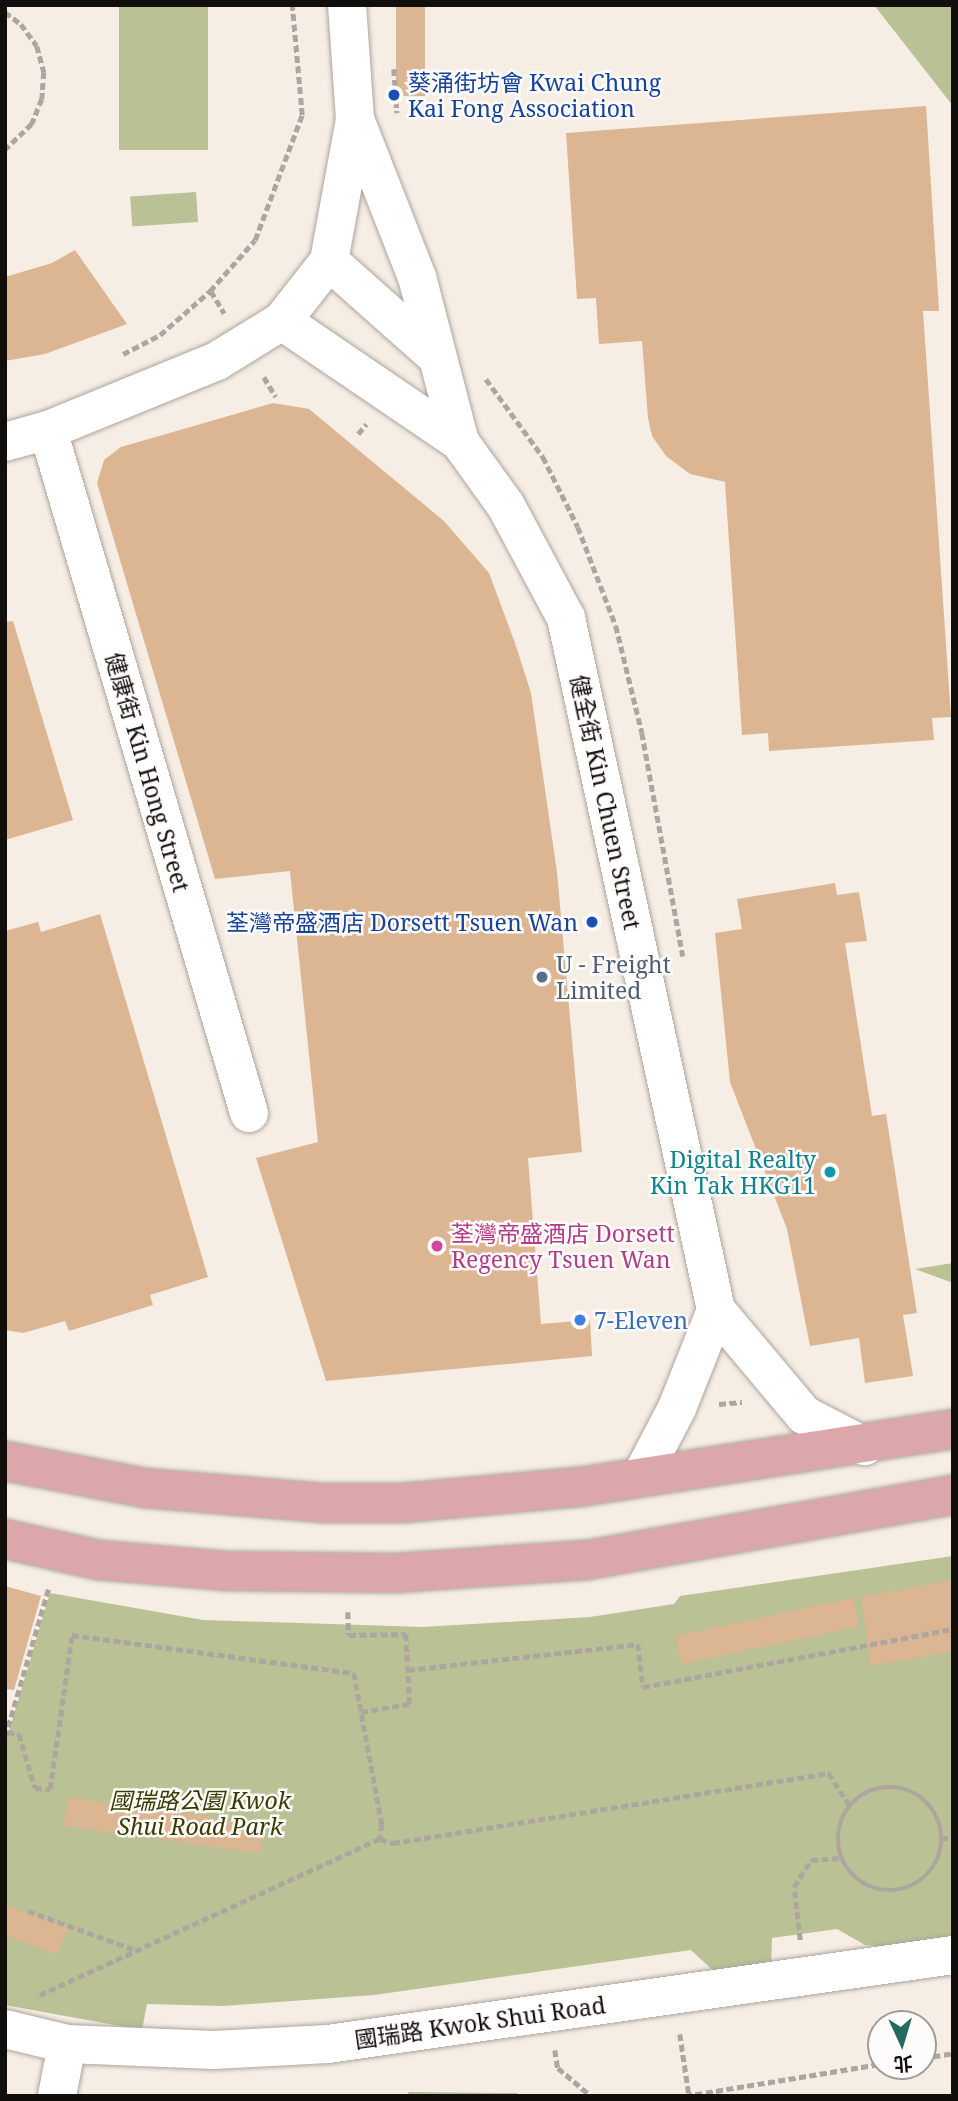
<!DOCTYPE html>
<meta charset="utf-8">
<style>
body{margin:0}
#map{position:relative;width:958px;height:2101px;overflow:hidden;background:#f6eee5;font-family:"Noto Serif","Noto Sans TC",serif}
div>[style]{position:absolute}
.green>*{inset:0;background:#bac194;transform-origin:0 0}
.building>*{inset:0;background:#dcb592;transform-origin:0 0}
.path>*{height:4.5px;margin-top:-2.25px;transform-origin:0;background:repeating-linear-gradient(90deg,#ada69f 0 7px,transparent 0 10.5px)}
.path>.ring{margin:-2.25px;padding:0;box-sizing:content-box;background:none;border:4.5px solid #ada69f;border-radius:50%}
.roads{filter:drop-shadow(0 0 2px #ada59d) drop-shadow(0 0 2px #ada59d)}
.minor>*{height:38px;margin:-19px;padding:0 19px;transform-origin:19px;border-radius:19px;background:#fff}
.tertiary>*{height:38px;margin:-19px;padding:0 19px;transform-origin:19px;border-radius:19px;background:#fff}
.primary>*{height:38px;margin:-19px;padding:0 19px;transform-origin:19px;border-radius:19px;background:#dca7aa}
.dots>*{width:19px;height:19px;translate:-50% -50%;box-sizing:border-box;border:4px solid #fefcfb;border-radius:50%}
span{translate:-50% -50%;white-space:nowrap;text-align:center;line-height:1.15;-webkit-text-stroke:5px #fefcfb;paint-order:stroke}
.transit-label{font-size:23px;color:#164399}
.left{translate:0 -50%;text-align:left}
.right{translate:-100% -50%;text-align:right}
.street-label{font-size:23px;color:#110e0b}
.service-label{font-size:23px;color:#4e5e75}
.culture-label{font-size:23px;color:#0d838f}
.hotel-label{font-size:23px;color:#b23c85}
.shop-label{font-size:23px;color:#366cbe}
.park-label{font-size:23px;color:#373c02;font-style:italic}
.frame{position:absolute;inset:0;border:7px solid #110e0b;pointer-events:none}
.north{position:absolute;left:867px;top:2010px;width:70px;height:70px;box-sizing:border-box;background:#fefcfb;border:2px solid #9f9d9b;border-radius:50%;rotate:176deg;font-size:19px;font-weight:700;line-height:28px;text-align:center;color:#110e0b}
.north::after{content:'';display:block;margin:auto;width:24px;height:32px;background:#246a5e;clip-path:polygon(50% 0,100% 100%,50% 72%,0 100%)}
</style>
<div id="map">
<div class="green">
<div style="left:119px;top:5px;width:89px;height:145px"></div>
<div style="clip-path:polygon(874px 5px,953px 5px,953px 106px)"></div>
<div style="left:196px;top:192px;width:30px;height:66px;rotate:86deg"></div>
<div style="clip-path:polygon(953px 1263px,953px 1283px,915px 1269px)"></div>
<div style="clip-path:polygon(953px 1556px,953px 1941px,912px 1949px,865px 1945px,837px 1929px,772px 1938px,771px 1969px,722px 1979px,691px 1950px,374px 1995px,223px 2006px,147px 2004px,142px 2030px,5px 2005px,5px 1745px,50px 1593px,203px 1620px,423px 1627px,590px 1617px,674px 1604px,680px 1596px)"></div>
<div style="clip-path:polygon(409px 2092px,517px 2093px,519px 2096px,406px 2096px)"></div>
</div>
<div class="building">
<div style="left:396px;top:5px;width:29px;height:91px"></div>
<div style="clip-path:polygon(926px 106px,939px 311px,923px 311px,951px 717px,932px 718px,934px 740px,769px 751px,768px 733px,742px 735px,725px 482px,690px 474px,666px 456px,652px 436px,648px 418px,642px 341px,599px 344px,596px 298px,577px 299px,566px 133px)"></div>
<div style="clip-path:polygon(75px 250px,127px 324px,45px 354px,5px 361px,5px 277px,52px 263px)"></div>
<div style="clip-path:polygon(273px 403px,309px 409px,444px 521px,489px 573px,515px 643px,531px 693px,557px 872px,582px 1152px,528px 1158px,541px 1324px,590px 1320px,592px 1356px,326px 1381px,256px 1158px,318px 1142px,290px 871px,215px 879px,97px 483px,104px 460px,121px 447px)"></div>
<div style="clip-path:polygon(13px 621px,73px 820px,5px 840px,5px 622px)"></div>
<div style="clip-path:polygon(835px 883px,837px 895px,859px 892px,867px 941px,845px 943px,872px 1116px,886px 1114px,917px 1313px,903px 1315px,913px 1376px,865px 1383px,859px 1338px,810px 1346px,787px 1229px,730px 1082px,715px 933px,742px 929px,737px 899px)"></div>
<div style="clip-path:polygon(100px 914px,208px 1277px,150px 1295px,153px 1305px,69px 1331px,65px 1321px,23px 1333px,5px 1330px,5px 931px,38px 922px,41px 932px)"></div>
<div style="clip-path:polygon(953px 1580px,953px 1651px,871px 1666px,861px 1597px)"></div>
<div style="clip-path:polygon(5px 1586px,41px 1596px,14px 1690px,5px 1689px)"></div>
<div style="left:853px;top:1598px;width:29px;height:181px;rotate:78deg"></div>
<div style="left:68px;top:1797px;width:199px;height:29px;rotate:8deg"></div>
<div style="clip-path:polygon(5px 1905px,68px 1927px,57px 1954px,5px 1935px)"></div>
</div>
<div class="path">
<div style="left:5px;top:12px;width:20px;rotate:37deg"></div>
<div style="left:21px;top:24px;width:27px;rotate:54deg"></div>
<div style="left:37px;top:46px;width:27px;rotate:75deg"></div>
<div style="left:44px;top:72px;width:27px;rotate:94deg"></div>
<div style="left:42px;top:99px;width:27px;rotate:112deg"></div>
<div style="left:32px;top:124px;width:37px;rotate:136deg"></div>
<div style="left:394px;top:69px;width:44px;rotate:86.1deg"></div>
<div style="left:211px;top:291px;width:26px;rotate:59deg"></div>
<div style="left:123px;top:354px;width:42px;rotate:-27.2deg"></div>
<div style="left:160px;top:335px;width:67px;rotate:-41.3deg"></div>
<div style="left:210px;top:291px;width:68px;rotate:-48.6deg"></div>
<div style="left:255px;top:240px;width:134px;rotate:-69.4deg"></div>
<div style="left:302px;top:115px;width:110px;rotate:-95.2deg"></div>
<div style="left:264px;top:377px;width:23px;rotate:59deg"></div>
<div style="left:486px;top:379px;width:97px;rotate:53.8deg"></div>
<div style="left:543px;top:457px;width:78px;rotate:63.4deg"></div>
<div style="left:578px;top:527px;width:106px;rotate:69deg"></div>
<div style="left:616px;top:626px;width:110px;rotate:76.3deg"></div>
<div style="left:642px;top:733px;width:227px;rotate:79.6deg"></div>
<div style="left:358px;top:434px;width:13px;rotate:-51deg"></div>
<div style="left:719px;top:1404px;width:23px;rotate:-5deg"></div>
<div style="left:348px;top:1612px;width:23px;rotate:88deg"></div>
<div style="left:349px;top:1635px;width:57px;rotate:-1deg"></div>
<div style="left:406px;top:1634px;width:36px;rotate:87deg"></div>
<div style="left:408px;top:1670px;width:231px;rotate:-6.4deg"></div>
<div style="left:638px;top:1644px;width:43px;rotate:83.4deg"></div>
<div style="left:643px;top:1687px;width:315px;rotate:-10.6deg"></div>
<div style="left:361px;top:1712px;width:49px;rotate:-9.5deg"></div>
<div style="left:409px;top:1704px;width:34px;rotate:-92deg"></div>
<div style="left:7px;top:1732px;width:12px;rotate:9deg"></div>
<div style="left:19px;top:1734px;width:56px;rotate:73.5deg"></div>
<div style="left:35px;top:1788px;width:15px;rotate:4deg"></div>
<div style="left:50px;top:1789px;width:156px;rotate:-81.9deg"></div>
<div style="left:72px;top:1635px;width:285px;rotate:7.7deg"></div>
<div style="left:354px;top:1673px;width:154px;rotate:79.5deg"></div>
<div style="left:382px;top:1824px;width:15px;rotate:98deg"></div>
<div style="left:380px;top:1839px;width:378px;rotate:155.3deg"></div>
<div style="left:5px;top:1737px;width:156px;rotate:-73.7deg"></div>
<div class="ring" style="left:838px;top:1787px;width:99.5px;height:99.5px"></div>
<div style="left:380px;top:1839px;width:14px;rotate:17deg"></div>
<div style="left:393px;top:1843px;width:442px;rotate:-9.1deg"></div>
<div style="left:829px;top:1773px;width:39px;rotate:58deg"></div>
<div style="left:941px;top:1839px;width:12px;rotate:-9deg"></div>
<div style="left:28px;top:1911px;width:112px;rotate:19.9deg"></div>
<div style="left:800px;top:1940px;width:53px;rotate:-96.5deg"></div>
<div style="left:794px;top:1887px;width:32px;rotate:-58deg"></div>
<div style="left:811px;top:1860px;width:30px;rotate:-4deg"></div>
<div style="left:680px;top:2034px;width:62px;rotate:81.6deg"></div>
<div style="left:555px;top:2050px;width:18px;rotate:81deg"></div>
<div style="left:558px;top:2068px;width:43px;rotate:40.3deg"></div>
<div style="left:923px;top:2058px;width:30px;rotate:-9deg"></div>
<div style="left:685px;top:2096px;width:199px;rotate:-9.3deg"></div>
</div>
<div class="roads">
<div class="minor">
<div style="left:48px;top:430px;width:712px;rotate:73.6deg"></div>
<div style="left:57px;top:2096px;width:53px;rotate:-79.1deg"></div>
</div>
<div class="tertiary">
<div style="left:355px;top:119px;width:170px;rotate:68.6deg"></div>
<div style="left:417px;top:277px;width:171px;rotate:75.4deg"></div>
<div style="left:460px;top:442px;width:79px;rotate:54.3deg"></div>
<div style="left:506px;top:506px;width:127px;rotate:61.8deg"></div>
<div style="left:566px;top:618px;width:708px;rotate:77.77deg"></div>
<div style="left:716px;top:1310px;width:137px;rotate:50deg"></div>
<div style="left:804px;top:1415px;width:68px;rotate:27.3deg"></div>
<div style="left:329px;top:261px;width:143px;rotate:41.6deg"></div>
<div style="left:282px;top:321px;width:215px;rotate:34.2deg"></div>
<div style="left:5px;top:442px;width:45px;rotate:-15.6deg"></div>
<div style="left:48px;top:430px;width:183px;rotate:-22.2deg"></div>
<div style="left:217px;top:361px;width:76px;rotate:-31.6deg"></div>
<div style="left:282px;top:321px;width:76px;rotate:-51.9deg"></div>
<div style="left:329px;top:261px;width:144px;rotate:-79.6deg"></div>
<div style="left:355px;top:119px;width:114px;rotate:-94deg"></div>
<div style="left:641px;top:1477px;width:78px;rotate:-62.4deg"></div>
<div style="left:677px;top:1408px;width:105px;rotate:-68.3deg"></div>
<div style="left:5px;top:2029px;width:64px;rotate:13.6deg"></div>
<div style="left:67px;top:2044px;width:147px;rotate:2.3deg"></div>
<div style="left:214px;top:2050px;width:114px;rotate:-3deg"></div>
<div style="left:328px;top:2044px;width:631px;rotate:-8.1deg"></div>
</div>
<div class="primary">
<div style="left:5px;top:1461px;width:143px;rotate:10.9deg"></div>
<div style="left:145px;top:1488px;width:178px;rotate:4.8deg"></div>
<div style="left:322px;top:1503px;width:80px"></div>
<div style="left:402px;top:1503px;width:178px;rotate:-5.2deg"></div>
<div style="left:579px;top:1487px;width:378px;rotate:-8.8deg"></div>
<div style="left:5px;top:1539px;width:95px;rotate:12.7deg"></div>
<div style="left:98px;top:1560px;width:128px;rotate:4.9deg"></div>
<div style="left:226px;top:1571px;width:169px;rotate:0.7deg"></div>
<div style="left:395px;top:1573px;width:192px;rotate:-3.9deg"></div>
<div style="left:587px;top:1560px;width:372px;rotate:-10.1deg"></div>
</div>
</div>
<div class="dots">
<div style="left:394px;top:95px;background:#1a4fb4"></div>
<div style="left:592px;top:922px;background:#1a4fb4"></div>
<div style="left:542px;top:977px;background:#5c6f8a"></div>
<div style="left:830px;top:1172px;background:#0f9aa8"></div>
<div style="left:437px;top:1246px;background:#d1479c"></div>
<div style="left:580px;top:1320px;background:#3f7fe0"></div>
</div>
<div class="transit-label">
<span class="left" style="left:408px;top:95px">葵涌街坊會 Kwai Chung<br>Kai Fong Association</span>
<span class="right" style="left:578px;top:922px">荃灣帝盛酒店 Dorsett Tsuen Wan</span>
</div>
<div class="street-label">
<span style="left:148px;top:772px;rotate:74deg">健康街 Kin Hong Street</span>
<span style="left:606px;top:802px;rotate:78deg">健全街 Kin Chuen Street</span>
<span style="left:480px;top:2022px;rotate:-8deg">國瑞路 Kwok Shui Road</span>
</div>
<div class="service-label">
<span class="left" style="left:556px;top:977px">U - Freight<br>Limited</span>
</div>
<div class="culture-label">
<span class="right" style="left:816px;top:1172px">Digital Realty<br>Kin Tak HKG11</span>
</div>
<div class="hotel-label">
<span class="left" style="left:451px;top:1246px">荃灣帝盛酒店 Dorsett<br>Regency Tsuen Wan</span>
</div>
<div class="shop-label">
<span class="left" style="left:594px;top:1320px">7-Eleven</span>
</div>
<div class="park-label">
<span style="left:200px;top:1813px">國瑞路公園 Kwok<br>Shui Road Park</span>
</div>
<div class="frame"></div>
<div class="north">北</div>
</div>
